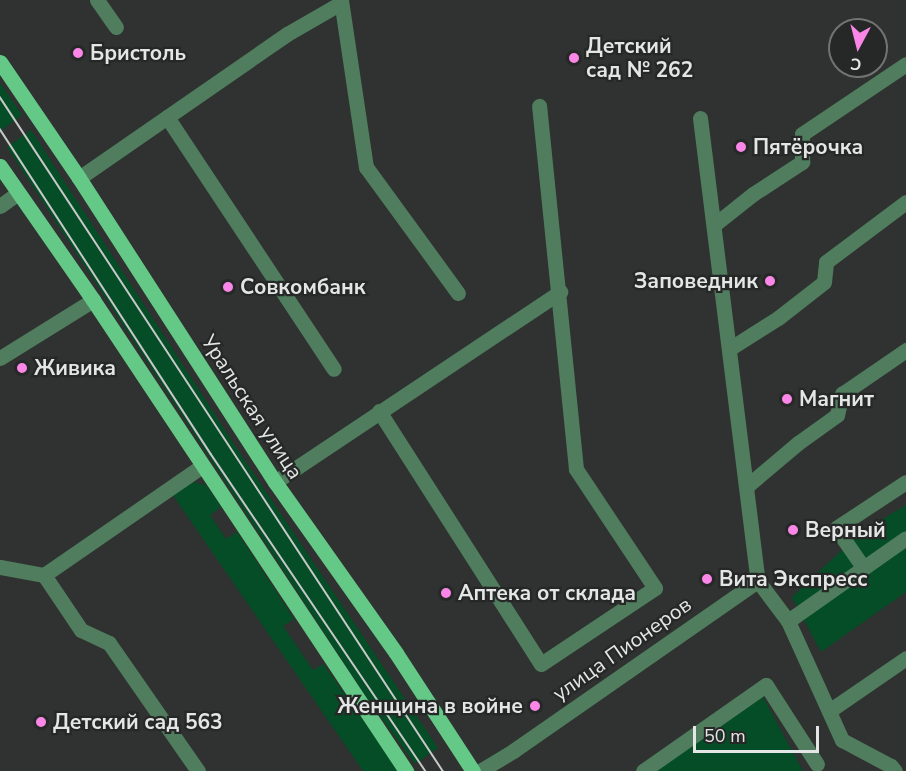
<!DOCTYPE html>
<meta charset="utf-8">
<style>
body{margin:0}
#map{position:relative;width:906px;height:771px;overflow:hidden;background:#2f3230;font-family:"Nunito Sans",sans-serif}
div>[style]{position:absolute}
.green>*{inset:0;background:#054d27}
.minor>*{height:15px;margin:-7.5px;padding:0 7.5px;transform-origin:7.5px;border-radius:7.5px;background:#4f7d5d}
.major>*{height:15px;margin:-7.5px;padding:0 7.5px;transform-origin:7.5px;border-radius:7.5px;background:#64c887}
.tram>*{height:1.5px;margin:-0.75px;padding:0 0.75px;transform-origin:0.75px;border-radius:0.75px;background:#c6c8c7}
.dots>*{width:16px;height:16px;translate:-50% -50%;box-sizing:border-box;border:3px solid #252826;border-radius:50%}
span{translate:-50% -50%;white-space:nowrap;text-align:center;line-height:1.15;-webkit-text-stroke:4.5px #252826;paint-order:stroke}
.poi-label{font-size:21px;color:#e4e6e5;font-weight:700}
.left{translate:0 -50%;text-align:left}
.right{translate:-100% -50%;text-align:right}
.street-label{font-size:21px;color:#e4e6e5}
.north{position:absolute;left:828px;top:18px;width:60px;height:60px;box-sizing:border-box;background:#252826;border:2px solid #717472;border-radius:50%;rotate:187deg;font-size:16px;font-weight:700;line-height:24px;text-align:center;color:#e4e6e5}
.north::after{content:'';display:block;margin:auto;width:21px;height:27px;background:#fa87e7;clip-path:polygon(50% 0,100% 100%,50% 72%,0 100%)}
.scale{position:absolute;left:693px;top:726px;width:126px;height:27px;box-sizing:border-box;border:3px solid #e4e6e5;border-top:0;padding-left:8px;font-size:18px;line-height:21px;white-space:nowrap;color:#e4e6e5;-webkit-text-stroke:4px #252826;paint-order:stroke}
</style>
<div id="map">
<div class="green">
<div style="clip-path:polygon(0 83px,22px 115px,0 131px)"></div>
<div style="clip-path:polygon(31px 130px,236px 447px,438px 748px,415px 764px,363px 692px,7px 147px)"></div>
<div style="clip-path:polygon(192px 482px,206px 485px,221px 507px,210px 515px,226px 539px,237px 532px,294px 619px,283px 626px,313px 670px,323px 664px,398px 768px,396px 771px,363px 771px,172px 494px)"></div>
<div style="clip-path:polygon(906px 505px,906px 592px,821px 652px,792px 597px,860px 533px)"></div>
<div style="clip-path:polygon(763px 697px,803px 771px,655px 771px)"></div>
</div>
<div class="minor">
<div style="left:97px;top:0;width:33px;rotate:55deg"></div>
<div style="left:341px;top:0;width:169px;rotate:81.5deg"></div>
<div style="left:366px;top:167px;width:156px;rotate:53.9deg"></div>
<div style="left:167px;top:117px;width:302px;rotate:56.5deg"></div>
<div style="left:700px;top:118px;width:467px;rotate:82.9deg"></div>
<div style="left:758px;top:581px;width:50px;rotate:53.1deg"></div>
<div style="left:788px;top:621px;width:131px;rotate:65.6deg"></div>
<div style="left:842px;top:740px;width:55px;rotate:28deg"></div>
<div style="left:891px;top:766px;width:6px;rotate:51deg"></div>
<div style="left:79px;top:178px;width:253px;rotate:-34.7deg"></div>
<div style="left:287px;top:34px;width:62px;rotate:-29.9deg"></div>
<div style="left:0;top:206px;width:22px;rotate:-36deg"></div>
<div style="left:714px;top:225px;width:50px;rotate:-38.5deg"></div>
<div style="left:753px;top:194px;width:59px;rotate:-33.1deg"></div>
<div style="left:802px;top:162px;width:28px;rotate:-90deg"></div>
<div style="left:802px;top:134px;width:125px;rotate:-33.9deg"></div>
<div style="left:729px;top:349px;width:58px;rotate:-32.3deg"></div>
<div style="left:778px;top:318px;width:58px;rotate:-38deg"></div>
<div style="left:824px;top:282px;width:20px;rotate:-84deg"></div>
<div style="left:826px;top:262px;width:100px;rotate:-36.9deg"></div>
<div style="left:0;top:358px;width:110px;rotate:-31.9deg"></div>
<div style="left:379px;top:411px;width:300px;rotate:57.4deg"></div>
<div style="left:541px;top:664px;width:137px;rotate:-33.7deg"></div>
<div style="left:655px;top:588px;width:143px;rotate:-123.6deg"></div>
<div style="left:576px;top:469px;width:365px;rotate:-95.8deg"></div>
<div style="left:275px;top:482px;width:343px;rotate:-33.7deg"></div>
<div style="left:747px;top:486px;width:67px;rotate:-40.1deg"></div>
<div style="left:798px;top:443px;width:48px;rotate:-35.7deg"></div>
<div style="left:837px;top:415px;width:22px;rotate:-77deg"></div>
<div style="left:842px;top:394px;width:78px;rotate:-34.5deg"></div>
<div style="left:0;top:567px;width:45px;rotate:10.3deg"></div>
<div style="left:44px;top:575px;width:192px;rotate:-34.6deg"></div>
<div style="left:863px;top:567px;width:47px;rotate:-124.7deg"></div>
<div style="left:836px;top:528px;width:84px;rotate:-33.3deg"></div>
<div style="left:44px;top:575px;width:66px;rotate:56.1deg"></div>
<div style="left:81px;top:630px;width:31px;rotate:25deg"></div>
<div style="left:109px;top:643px;width:156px;rotate:55.2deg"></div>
<div style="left:788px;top:621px;width:144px;rotate:-35.1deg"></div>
<div style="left:829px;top:711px;width:93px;rotate:-34.5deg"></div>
<div style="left:480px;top:771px;width:39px;rotate:-31deg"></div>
<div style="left:513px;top:751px;width:298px;rotate:-34.8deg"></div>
<div style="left:643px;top:771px;width:150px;rotate:-35deg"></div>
<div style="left:766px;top:685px;width:94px;rotate:57.2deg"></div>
</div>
<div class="major">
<div style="left:0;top:62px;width:140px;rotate:55.7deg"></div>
<div style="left:79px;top:178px;width:362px;rotate:57.2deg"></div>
<div style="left:275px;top:482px;width:209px;rotate:54.7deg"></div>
<div style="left:396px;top:653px;width:141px;rotate:56.9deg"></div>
<div style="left:0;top:166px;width:163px;rotate:55.2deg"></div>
<div style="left:93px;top:300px;width:566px;rotate:56.39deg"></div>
</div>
<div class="tram">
<div style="left:0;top:97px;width:807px;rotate:56.68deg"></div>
<div style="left:0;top:129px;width:387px;rotate:57deg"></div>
<div style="left:211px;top:454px;width:383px;rotate:55.9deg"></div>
</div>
<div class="dots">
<div style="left:78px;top:53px;background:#fa87e7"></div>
<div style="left:574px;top:58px;background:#fa87e7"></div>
<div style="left:741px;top:147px;background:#fa87e7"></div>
<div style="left:770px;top:281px;background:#fa87e7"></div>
<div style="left:228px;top:287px;background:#fa87e7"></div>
<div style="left:22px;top:368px;background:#fa87e7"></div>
<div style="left:787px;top:399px;background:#fa87e7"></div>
<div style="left:793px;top:530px;background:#fa87e7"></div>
<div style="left:707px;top:579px;background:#fa87e7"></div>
<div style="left:446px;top:593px;background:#fa87e7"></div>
<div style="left:535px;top:706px;background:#fa87e7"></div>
<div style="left:41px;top:722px;background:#fa87e7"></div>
</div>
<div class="poi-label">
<span class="left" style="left:586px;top:58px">Детский<br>сад № 262</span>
<span class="left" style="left:90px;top:53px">Бристоль</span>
<span class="left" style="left:753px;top:147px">Пятёрочка</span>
<span class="right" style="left:758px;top:281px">Заповедник</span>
<span class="left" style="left:240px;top:287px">Совкомбанк</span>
<span class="left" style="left:34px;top:368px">Живика</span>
<span class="left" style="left:799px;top:399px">Магнит</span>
<span class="left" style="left:805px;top:530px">Верный</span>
<span class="left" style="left:719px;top:579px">Вита Экспресс</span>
<span class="left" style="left:458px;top:593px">Аптека от склада</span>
<span class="right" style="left:523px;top:706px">Женщина в войне</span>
<span class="left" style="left:53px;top:722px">Детский сад 563</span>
</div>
<div class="street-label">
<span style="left:252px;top:407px;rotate:57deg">Уральская улица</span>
<span style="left:622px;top:649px;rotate:-35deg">улица Пионеров</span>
</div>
<div class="north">С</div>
<div class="scale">50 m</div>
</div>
